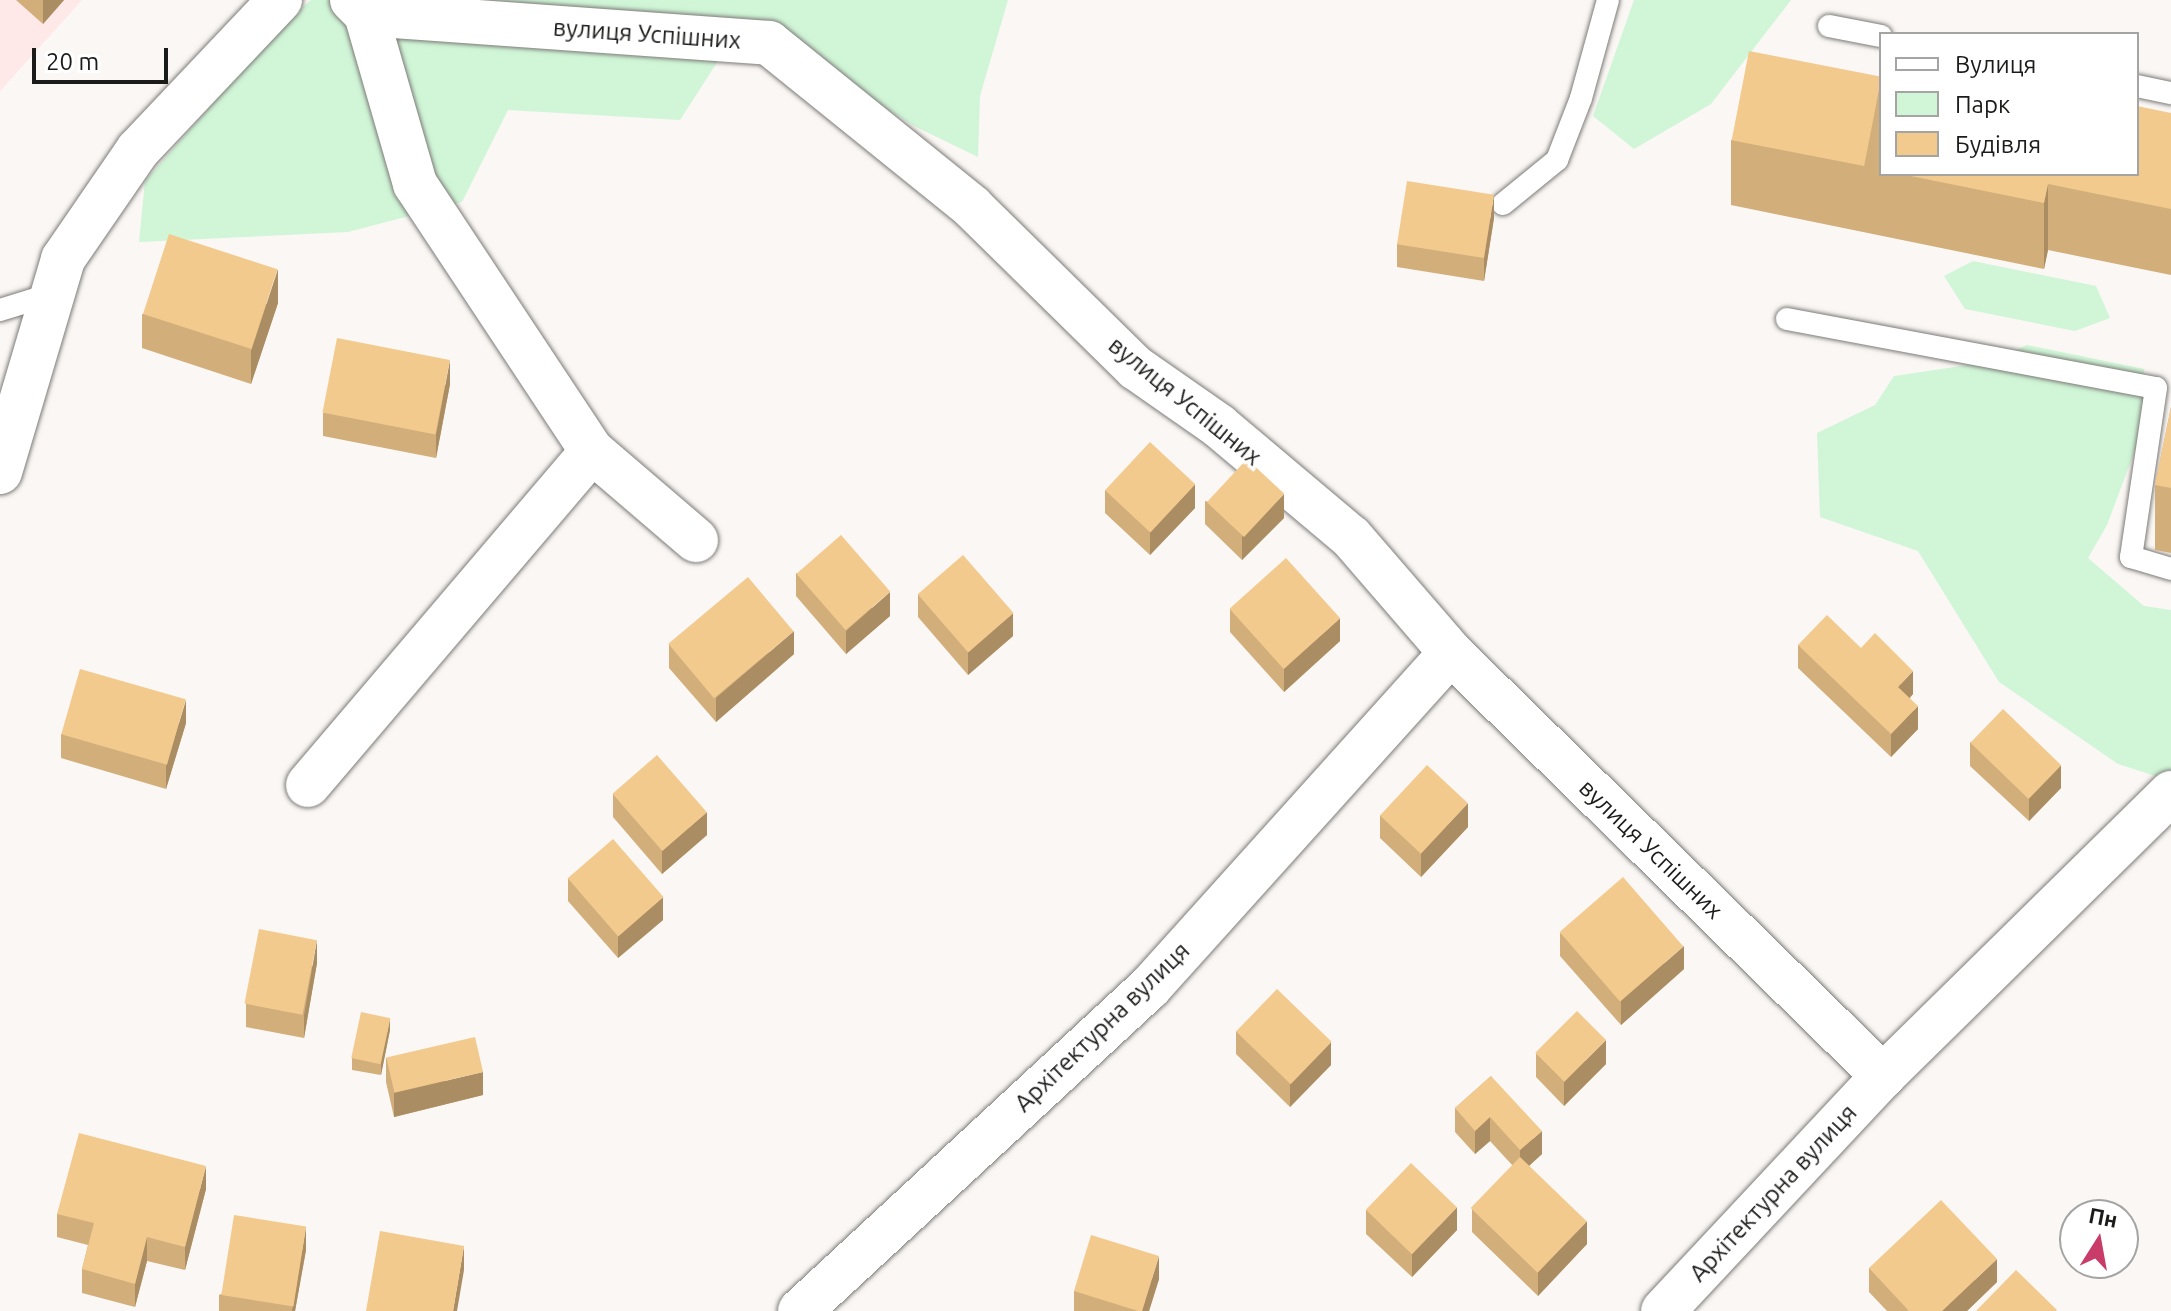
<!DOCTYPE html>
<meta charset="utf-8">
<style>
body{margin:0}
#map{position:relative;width:2171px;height:1311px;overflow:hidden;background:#faf7f4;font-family:Ubuntu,sans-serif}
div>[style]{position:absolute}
.industrial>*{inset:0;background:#fee8e8}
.green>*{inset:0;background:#d0f6d7}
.roads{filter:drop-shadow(0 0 2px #7d7b78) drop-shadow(0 0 2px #7d7b78)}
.service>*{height:22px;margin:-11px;padding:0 11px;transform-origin:11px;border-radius:11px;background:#fff}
.minor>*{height:44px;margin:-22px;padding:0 22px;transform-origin:22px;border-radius:22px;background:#fff}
.wall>*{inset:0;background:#d1ae7a}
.shaded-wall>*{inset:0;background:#aa8d63}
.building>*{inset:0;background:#f3ca8e;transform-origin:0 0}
span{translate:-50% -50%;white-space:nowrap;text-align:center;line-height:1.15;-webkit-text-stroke:7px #fff;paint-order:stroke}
.street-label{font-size:24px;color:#1b1b19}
.legend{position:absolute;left:1879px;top:32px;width:260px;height:144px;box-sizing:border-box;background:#fff;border:2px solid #a4a4a3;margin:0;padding:10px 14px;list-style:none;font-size:24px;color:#1b1b19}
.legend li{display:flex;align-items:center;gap:16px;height:40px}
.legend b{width:40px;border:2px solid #a4a4a3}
.north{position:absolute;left:2059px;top:1199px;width:80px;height:80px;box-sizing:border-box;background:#fff;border:2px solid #a4a4a3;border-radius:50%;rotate:11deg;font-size:22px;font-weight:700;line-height:32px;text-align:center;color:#1b1b19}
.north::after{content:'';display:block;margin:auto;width:28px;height:36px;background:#c93b69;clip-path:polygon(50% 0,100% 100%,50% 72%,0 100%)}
.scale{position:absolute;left:32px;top:48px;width:136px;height:36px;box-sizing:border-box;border:4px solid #1b1b19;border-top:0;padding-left:10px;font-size:24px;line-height:28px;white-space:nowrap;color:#1b1b19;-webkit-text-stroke:6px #fff;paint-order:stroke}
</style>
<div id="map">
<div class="industrial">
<div style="clip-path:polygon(0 0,82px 0,0 91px)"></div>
</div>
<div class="green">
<div style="clip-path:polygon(311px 0,1008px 0,980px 96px,978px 157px,914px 126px,745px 19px,680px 120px,508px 110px,462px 202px,348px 232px,139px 242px,145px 181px,284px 22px)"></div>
<div style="clip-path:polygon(1634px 0,1791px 0,1711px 104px,1634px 149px,1593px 116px)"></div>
<div style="clip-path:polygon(1973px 261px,2096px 286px,2110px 318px,2075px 331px,1965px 309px,1944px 276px)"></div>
<div style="clip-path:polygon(2027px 345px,2144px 369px,2142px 432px,2107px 525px,2088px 558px,2144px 606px,2171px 610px,2171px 781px,2118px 764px,1999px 682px,1918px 551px,1820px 517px,1817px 433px,1875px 405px,1894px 376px,1988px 362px)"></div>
</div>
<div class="roads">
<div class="service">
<div style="left:1829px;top:26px;width:53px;rotate:10.9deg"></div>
<div style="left:2137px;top:86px;width:35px;rotate:12deg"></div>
<div style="left:1503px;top:204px;width:70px;rotate:-39.2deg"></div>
<div style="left:1557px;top:160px;width:66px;rotate:-68.8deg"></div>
<div style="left:1581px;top:98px;width:102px;rotate:-74.6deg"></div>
<div style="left:0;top:310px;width:54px;rotate:-17.1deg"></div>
<div style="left:1787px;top:319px;width:375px;rotate:10.6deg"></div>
<div style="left:2156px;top:388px;width:171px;rotate:98.4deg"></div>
<div style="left:2131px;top:557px;width:42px;rotate:16.7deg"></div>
</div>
<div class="minor">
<div style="left:352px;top:0;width:20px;rotate:45deg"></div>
<div style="left:366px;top:14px;width:404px;rotate:4.1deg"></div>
<div style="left:769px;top:43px;width:261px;rotate:38.9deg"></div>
<div style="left:972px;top:207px;width:230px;rotate:44.5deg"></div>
<div style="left:1136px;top:368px;width:101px;rotate:34.9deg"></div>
<div style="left:1219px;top:426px;width:172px;rotate:40.1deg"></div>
<div style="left:1351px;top:537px;width:153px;rotate:49.2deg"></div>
<div style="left:1451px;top:653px;width:605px;rotate:44.4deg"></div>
<div style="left:366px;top:14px;width:177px;rotate:73.9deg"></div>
<div style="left:415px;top:184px;width:320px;rotate:56.5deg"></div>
<div style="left:592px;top:451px;width:137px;rotate:40.6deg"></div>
<div style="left:0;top:472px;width:222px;rotate:-73.5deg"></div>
<div style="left:63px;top:259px;width:132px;rotate:-55.5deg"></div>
<div style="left:138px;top:150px;width:207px;rotate:-46.6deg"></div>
<div style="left:308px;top:785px;width:438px;rotate:-49.6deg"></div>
<div style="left:800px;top:1311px;width:476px;rotate:-42.8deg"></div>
<div style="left:1149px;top:988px;width:451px;rotate:-48deg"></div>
<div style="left:1663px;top:1311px;width:322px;rotate:-46.9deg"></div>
<div style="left:1883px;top:1076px;width:404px;rotate:-44.5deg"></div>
</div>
</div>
<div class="wall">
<div style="clip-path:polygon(16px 0,64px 0,43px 24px)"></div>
<div style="clip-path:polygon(1881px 77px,1881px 174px,2137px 174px,2171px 113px,2171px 275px,2048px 250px,2044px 269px,1731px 205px,1731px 140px)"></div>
<div style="clip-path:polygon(1494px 218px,1484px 281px,1397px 267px,1397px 244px)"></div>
<div style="clip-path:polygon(278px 303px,251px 384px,142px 348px,142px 314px)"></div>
<div style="clip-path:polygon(450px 384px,436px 458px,323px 436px,323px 413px)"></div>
<div style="clip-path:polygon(2171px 407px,2171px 553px,2155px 550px,2155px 485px)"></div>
<div style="clip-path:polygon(1105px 490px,1195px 508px,1150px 555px,1105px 513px)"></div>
<div style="clip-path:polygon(1205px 501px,1284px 518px,1242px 560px,1205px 524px)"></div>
<div style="clip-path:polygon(796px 573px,890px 616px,846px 654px,796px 596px)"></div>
<div style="clip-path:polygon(918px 594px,1013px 636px,968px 675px,918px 617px)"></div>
<div style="clip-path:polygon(1230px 609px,1340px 641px,1284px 692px,1230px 632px)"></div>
<div style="clip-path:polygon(669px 644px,794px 654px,716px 722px,669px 668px)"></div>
<div style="clip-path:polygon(1798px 645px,1861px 648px,1913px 694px,1910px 698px,1918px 729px,1891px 757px,1798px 668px)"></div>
<div style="clip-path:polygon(186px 723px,166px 789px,61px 758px,61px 734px)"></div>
<div style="clip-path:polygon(1970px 742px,2061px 788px,2029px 821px,1970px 766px)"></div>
<div style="clip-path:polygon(613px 794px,707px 835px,662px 874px,613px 817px)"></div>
<div style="clip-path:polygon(1380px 815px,1468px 827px,1421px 877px,1380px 838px)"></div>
<div style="clip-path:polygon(568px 878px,663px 920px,618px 958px,568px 901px)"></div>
<div style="clip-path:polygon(1560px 933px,1684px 969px,1621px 1025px,1560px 956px)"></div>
<div style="clip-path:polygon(317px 963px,304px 1038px,246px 1027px,246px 1004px)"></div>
<div style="clip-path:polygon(390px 1030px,381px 1075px,352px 1070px,352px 1058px)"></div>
<div style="clip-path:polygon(1236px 1031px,1331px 1065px,1290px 1107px,1236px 1054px)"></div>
<div style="clip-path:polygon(1536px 1054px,1606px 1064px,1564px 1106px,1536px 1077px)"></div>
<div style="clip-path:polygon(386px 1058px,483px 1095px,394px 1117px,386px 1082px)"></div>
<div style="clip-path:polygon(1491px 1076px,1542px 1154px,1529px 1166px,1587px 1244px,1538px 1296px,1472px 1232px,1472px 1209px,1513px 1166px,1490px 1141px,1475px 1154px,1455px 1132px,1455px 1108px)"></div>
<div style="clip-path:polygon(206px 1189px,185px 1270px,147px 1261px,135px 1307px,82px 1293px,82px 1269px,88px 1245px,57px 1237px,57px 1214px)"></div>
<div style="clip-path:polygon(1366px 1210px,1457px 1230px,1412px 1277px,1366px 1234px)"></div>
<div style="clip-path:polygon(306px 1250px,295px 1311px,219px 1311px,219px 1295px)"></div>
<div style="clip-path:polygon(1869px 1268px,1997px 1282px,1967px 1311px,1887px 1311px,1869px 1292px)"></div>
<div style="clip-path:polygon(1159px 1279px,1149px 1311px,1074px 1311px,1074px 1291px)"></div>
</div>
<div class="shaded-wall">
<div style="clip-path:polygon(43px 0,64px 0,43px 24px)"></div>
<div style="clip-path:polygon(2048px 184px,2048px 250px,2044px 269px,2044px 203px)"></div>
<div style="clip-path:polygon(1494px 195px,1494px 218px,1484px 281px,1484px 258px)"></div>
<div style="clip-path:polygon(278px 269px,278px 303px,251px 384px,251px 351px)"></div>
<div style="clip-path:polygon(450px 360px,450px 384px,436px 458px,436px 435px)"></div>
<div style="clip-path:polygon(1195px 484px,1195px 508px,1150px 555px,1150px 532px)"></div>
<div style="clip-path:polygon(1284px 494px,1284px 518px,1242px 560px,1242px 537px)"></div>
<div style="clip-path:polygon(890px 592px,890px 616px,846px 654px,846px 631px)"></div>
<div style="clip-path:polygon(1013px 613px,1013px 636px,968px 675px,968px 651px)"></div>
<div style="clip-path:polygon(1340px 618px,1340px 641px,1284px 692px,1284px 669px)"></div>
<div style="clip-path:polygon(794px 631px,794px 654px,716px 722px,716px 698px)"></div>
<div style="clip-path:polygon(1913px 671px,1913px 694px,1898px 710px,1898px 687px)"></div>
<div style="clip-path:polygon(186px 700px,186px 723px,166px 789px,166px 766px)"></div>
<div style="clip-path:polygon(1918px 706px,1918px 729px,1891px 757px,1891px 734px)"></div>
<div style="clip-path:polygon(2061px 765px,2061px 788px,2029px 821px,2029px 798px)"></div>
<div style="clip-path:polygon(1468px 803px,1468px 827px,1421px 877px,1421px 853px)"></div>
<div style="clip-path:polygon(707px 812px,707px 835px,662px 874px,662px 851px)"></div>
<div style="clip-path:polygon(663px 897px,663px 920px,618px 958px,618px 935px)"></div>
<div style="clip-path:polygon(317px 940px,317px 963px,304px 1038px,304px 1015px)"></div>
<div style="clip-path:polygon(1684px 946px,1684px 969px,1621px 1025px,1621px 1001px)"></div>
<div style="clip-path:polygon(390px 1018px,390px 1030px,381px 1075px,381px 1063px)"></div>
<div style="clip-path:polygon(1606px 1040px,1606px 1064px,1564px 1106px,1564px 1082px)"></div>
<div style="clip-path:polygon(1331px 1042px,1331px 1065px,1290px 1107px,1290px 1084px)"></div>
<div style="clip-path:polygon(483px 1072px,483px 1095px,394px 1117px,394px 1093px)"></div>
<div style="clip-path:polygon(1490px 1117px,1490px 1141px,1475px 1154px,1475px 1131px)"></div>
<div style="clip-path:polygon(1542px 1131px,1542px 1154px,1520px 1174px,1520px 1150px)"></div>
<div style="clip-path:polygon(206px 1166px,206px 1189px,185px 1270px,185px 1247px)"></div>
<div style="clip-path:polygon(1457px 1207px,1457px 1230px,1412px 1277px,1412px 1254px)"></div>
<div style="clip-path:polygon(1587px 1221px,1587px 1244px,1538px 1296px,1538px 1272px)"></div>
<div style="clip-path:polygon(306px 1227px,306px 1250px,295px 1311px,292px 1311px)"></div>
<div style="clip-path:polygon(147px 1237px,147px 1261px,135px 1307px,135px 1284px)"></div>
<div style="clip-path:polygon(464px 1246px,464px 1270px,457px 1311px,453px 1311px)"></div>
<div style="clip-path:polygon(1159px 1256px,1159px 1279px,1149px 1311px,1142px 1311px)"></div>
<div style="clip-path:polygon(1997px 1259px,1997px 1282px,1967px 1311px,1942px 1311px)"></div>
</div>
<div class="building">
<div style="left:1749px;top:51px;width:135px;height:91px;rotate:11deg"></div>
<div style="clip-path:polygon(2137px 106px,2171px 113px,2171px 209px,2048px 184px,2044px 203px,1901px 174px,2137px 174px)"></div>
<div style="left:1407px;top:181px;width:88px;height:64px;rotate:9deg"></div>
<div style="left:169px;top:234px;width:114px;height:84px;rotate:18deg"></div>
<div style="left:337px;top:338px;width:115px;height:76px;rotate:11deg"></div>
<div style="clip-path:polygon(2171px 407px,2171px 488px,2155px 485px)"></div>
<div style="left:1150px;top:442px;width:62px;height:66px;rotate:43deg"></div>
<div style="left:1247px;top:459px;width:51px;height:59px;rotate:43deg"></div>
<div style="left:841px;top:535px;width:75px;height:59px;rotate:49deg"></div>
<div style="left:963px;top:555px;width:77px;height:60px;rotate:49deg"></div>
<div style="left:1286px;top:558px;width:81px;height:76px;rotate:48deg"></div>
<div style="left:748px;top:577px;width:71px;height:104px;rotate:50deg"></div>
<div style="clip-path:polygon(1827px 615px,1861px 648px,1875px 633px,1913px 671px,1898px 687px,1918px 706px,1891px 734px,1798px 645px)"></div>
<div style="left:80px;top:669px;width:110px;height:68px;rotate:16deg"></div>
<div style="left:2003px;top:709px;width:81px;height:47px;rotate:44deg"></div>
<div style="left:657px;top:755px;width:76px;height:59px;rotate:49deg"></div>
<div style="left:1427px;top:765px;width:56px;height:69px;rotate:43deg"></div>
<div style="left:613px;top:839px;width:77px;height:60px;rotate:49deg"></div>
<div style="left:1623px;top:877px;width:92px;height:84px;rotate:49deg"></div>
<div style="left:259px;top:929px;width:59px;height:76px;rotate:11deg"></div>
<div style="left:1277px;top:989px;width:76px;height:59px;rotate:44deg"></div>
<div style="left:1577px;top:1011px;width:41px;height:59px;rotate:45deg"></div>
<div style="left:361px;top:1012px;width:30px;height:47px;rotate:12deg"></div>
<div style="left:475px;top:1037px;width:36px;height:91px;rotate:77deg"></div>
<div style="clip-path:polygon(1491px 1076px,1542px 1131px,1520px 1150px,1490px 1117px,1475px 1131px,1455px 1108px)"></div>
<div style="clip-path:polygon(79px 1133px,206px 1166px,185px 1247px,147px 1237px,135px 1284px,82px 1269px,94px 1223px,57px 1214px)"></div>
<div style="left:1520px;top:1157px;width:93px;height:71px;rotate:44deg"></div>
<div style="left:1411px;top:1163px;width:64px;height:65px;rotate:44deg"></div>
<div style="clip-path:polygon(1941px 1200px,1997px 1259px,1942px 1311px,1909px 1311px,1869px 1268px)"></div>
<div style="left:234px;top:1215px;width:73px;height:81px;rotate:9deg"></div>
<div style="clip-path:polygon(380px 1231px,464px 1246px,453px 1311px,366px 1311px)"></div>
<div style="clip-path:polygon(1091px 1235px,1159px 1256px,1142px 1311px,1138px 1311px,1074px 1291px)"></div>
<div style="clip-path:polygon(2016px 1270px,2057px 1310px,2056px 1311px,1976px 1311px)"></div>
</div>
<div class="street-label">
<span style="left:647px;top:34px;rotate:4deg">вулиця Успішних</span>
<span style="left:1185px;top:401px;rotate:39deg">вулиця Успішних</span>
<span style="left:1651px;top:849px;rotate:44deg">вулиця Успішних</span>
<span style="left:1102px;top:1027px;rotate:-44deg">Архітектурна вулиця</span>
<span style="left:1773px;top:1193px;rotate:-47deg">Архітектурна вулиця</span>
</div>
<ul class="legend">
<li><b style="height:10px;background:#fff"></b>Вулиця</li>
<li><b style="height:22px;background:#d0f6d7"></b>Парк</li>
<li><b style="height:22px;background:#f3ca8e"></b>Будівля</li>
</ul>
<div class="north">Пн</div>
<div class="scale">20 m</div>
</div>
